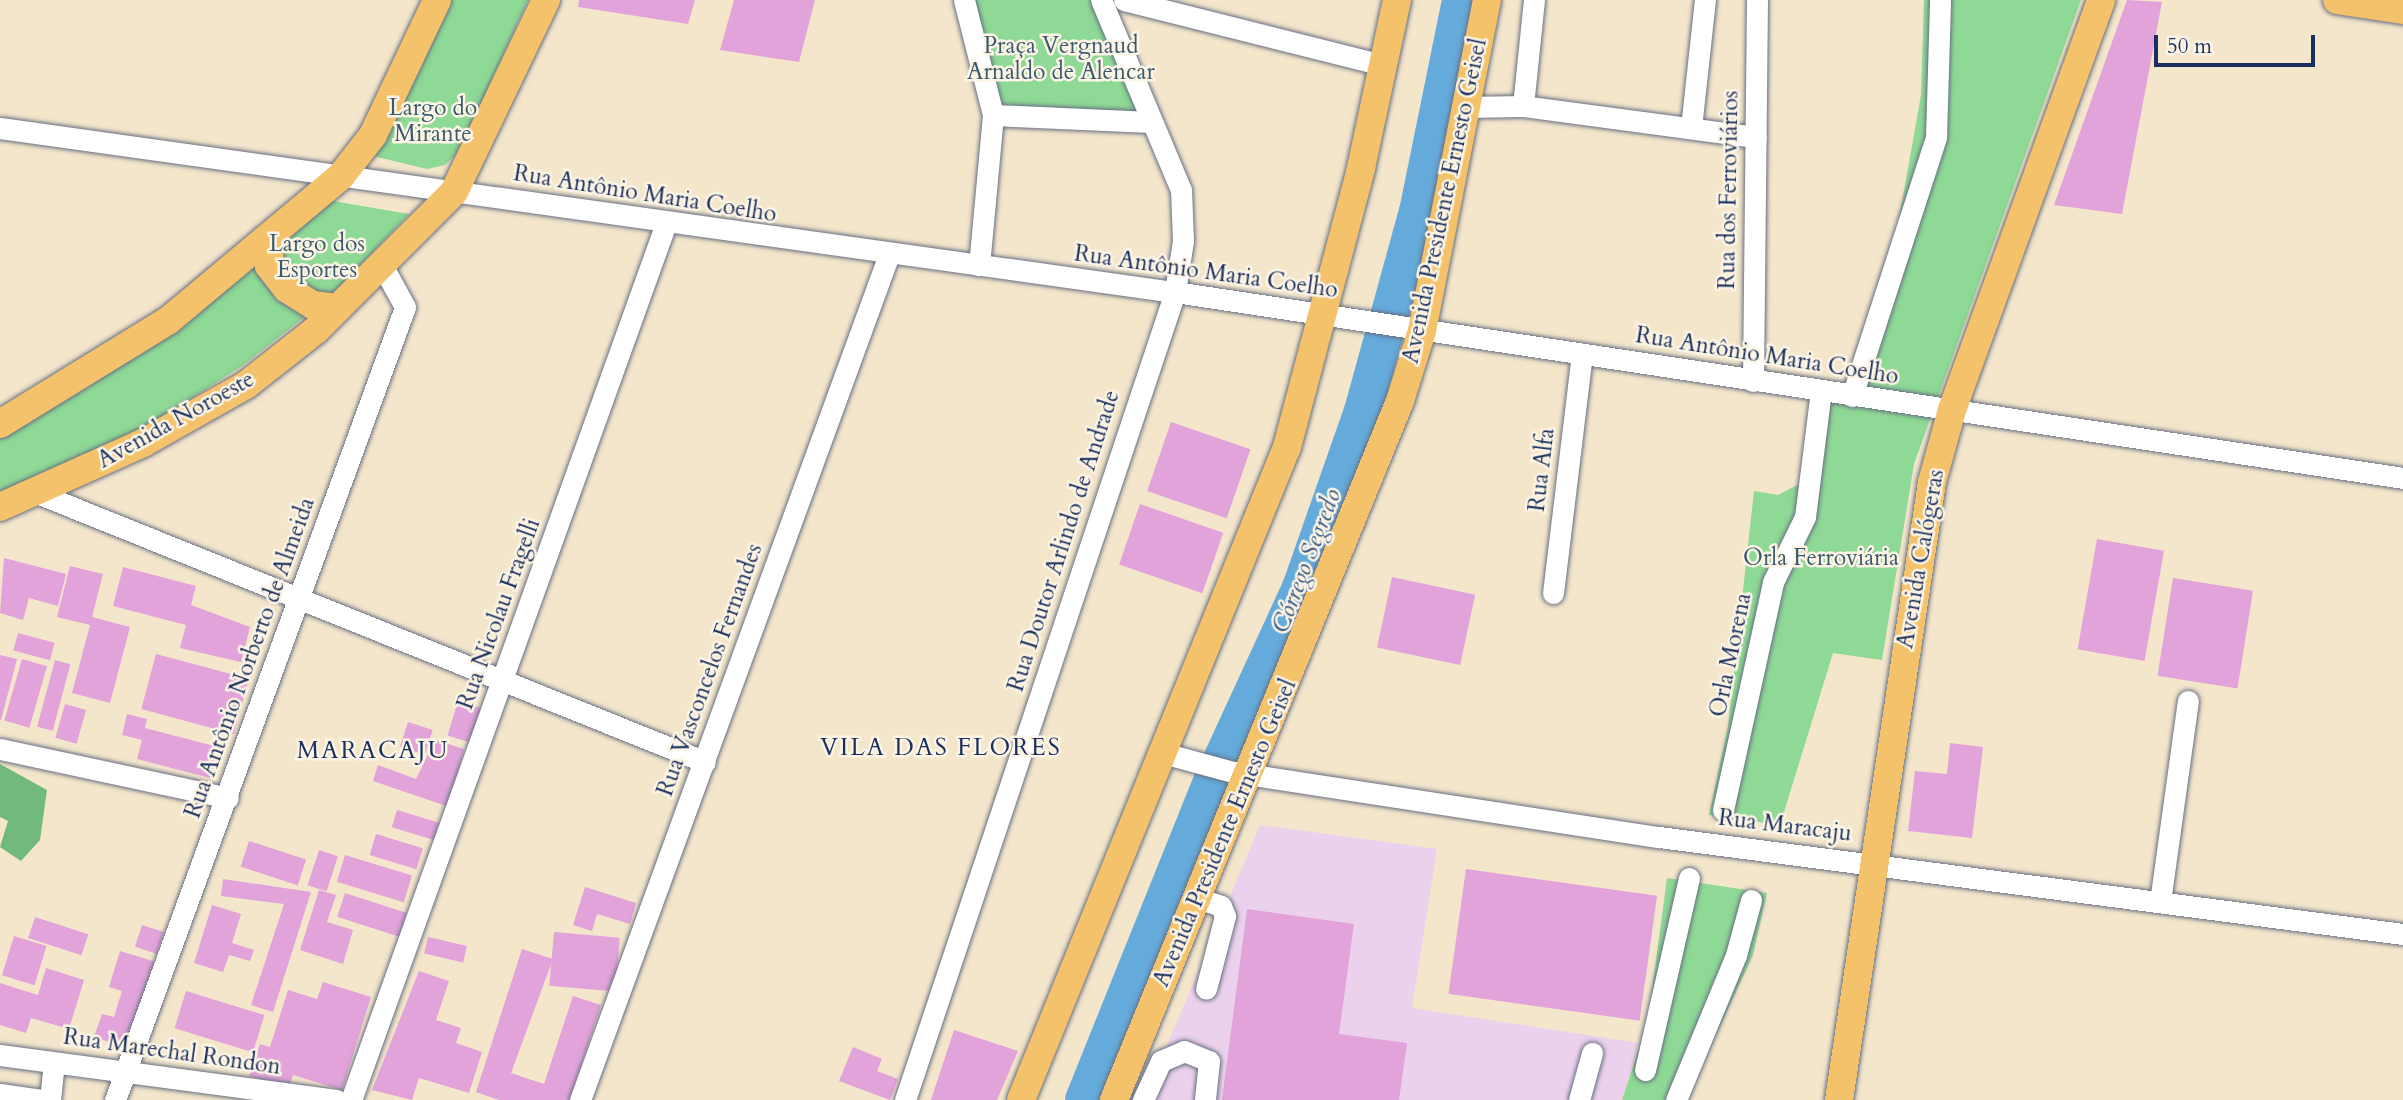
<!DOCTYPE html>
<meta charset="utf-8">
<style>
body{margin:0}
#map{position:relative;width:2403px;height:1100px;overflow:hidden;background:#f4e6cb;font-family:Cardo,serif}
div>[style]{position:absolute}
.built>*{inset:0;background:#ebd1eb}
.green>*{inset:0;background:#8ed995}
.forest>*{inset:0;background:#72b97e}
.river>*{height:38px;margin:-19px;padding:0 19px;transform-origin:19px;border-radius:19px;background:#64aada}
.building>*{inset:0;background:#e1a3da;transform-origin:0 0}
.roads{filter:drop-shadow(0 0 2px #676f84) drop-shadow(0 0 2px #676f84)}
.minor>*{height:21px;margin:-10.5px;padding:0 10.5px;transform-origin:10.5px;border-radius:10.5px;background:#fff}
.major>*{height:28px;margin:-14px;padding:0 14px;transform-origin:14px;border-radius:14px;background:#f3c26a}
span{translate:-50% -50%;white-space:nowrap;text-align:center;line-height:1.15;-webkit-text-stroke:5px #fcf5e5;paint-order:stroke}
.park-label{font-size:23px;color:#385a6c}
.street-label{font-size:23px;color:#1b2f5e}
.water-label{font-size:24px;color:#315483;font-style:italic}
.neighbourhood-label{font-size:24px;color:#1b2f5e;letter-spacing:2px}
.scale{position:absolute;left:2154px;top:35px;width:161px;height:32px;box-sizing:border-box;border:4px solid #1b2f5e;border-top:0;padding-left:9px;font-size:21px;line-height:24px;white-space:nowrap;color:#1b2f5e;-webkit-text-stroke:5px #fcf5e5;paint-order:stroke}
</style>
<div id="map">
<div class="built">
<div style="clip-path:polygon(1260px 825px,1437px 849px,1412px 1008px,1639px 1043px,1622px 1100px,1144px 1100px)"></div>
</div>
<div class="green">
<div style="clip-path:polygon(451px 0,528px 0,459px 152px,445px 165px,427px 169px,369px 155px)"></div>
<div style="clip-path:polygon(964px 0,1101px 0,1151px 122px,993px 115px)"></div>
<div style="clip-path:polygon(1924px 0,2081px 0,1914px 464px,1882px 660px,1833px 653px,1780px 825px,1709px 815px,1728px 726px,1754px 491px,1778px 495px,1803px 482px,1811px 429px,1863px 356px,1893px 253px,1921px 95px)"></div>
<div style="clip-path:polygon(333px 201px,409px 214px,329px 298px,242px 366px,152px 423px,0 494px,0 435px,177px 326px)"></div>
<div style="clip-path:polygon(1667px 878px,1767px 893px,1753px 955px,1686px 1100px,1622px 1100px,1648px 1020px)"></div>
</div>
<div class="forest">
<div style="clip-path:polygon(0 764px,47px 790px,40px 840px,21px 861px,0 847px,8px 821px,0 817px)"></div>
</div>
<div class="river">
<div style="left:1084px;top:1100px;width:348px;rotate:-68.1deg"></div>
<div style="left:1214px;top:777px;width:208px;rotate:-65.3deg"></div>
<div style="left:1301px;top:588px;width:188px;rotate:-70.7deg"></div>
<div style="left:1363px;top:411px;width:206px;rotate:-74.6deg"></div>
<div style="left:1418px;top:212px;width:216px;rotate:-78.5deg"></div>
</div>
<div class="building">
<div style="clip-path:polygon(579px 0,695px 0,688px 24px,578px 7px)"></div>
<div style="clip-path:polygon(734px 0,815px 0,799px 62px,720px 50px)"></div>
<div style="clip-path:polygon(2127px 0,2162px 2px,2122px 214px,2054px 205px)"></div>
<div style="left:1171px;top:422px;width:84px;height:73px;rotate:19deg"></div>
<div style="left:1140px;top:504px;width:88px;height:64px;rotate:19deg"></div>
<div style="left:2097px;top:539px;width:68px;height:112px;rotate:10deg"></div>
<div style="clip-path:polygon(4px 558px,66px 574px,58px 606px,29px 598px,23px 620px,0 613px)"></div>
<div style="clip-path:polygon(70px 566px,103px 574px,92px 617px,130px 627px,110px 703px,72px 693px,90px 625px,57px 617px)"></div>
<div style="clip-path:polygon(123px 567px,196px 586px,191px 605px,250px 627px,241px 662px,180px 648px,186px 625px,113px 606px)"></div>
<div style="left:1392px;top:577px;width:85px;height:72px;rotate:12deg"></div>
<div style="left:2173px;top:578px;width:81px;height:99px;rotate:9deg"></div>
<div style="left:18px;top:633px;width:38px;height:18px;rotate:15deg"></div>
<div style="left:156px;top:654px;width:96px;height:57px;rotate:15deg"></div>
<div style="clip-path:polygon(0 655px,17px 659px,1px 720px,0 720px)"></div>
<div style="left:22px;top:659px;width:26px;height:64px;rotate:16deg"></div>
<div style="left:55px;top:660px;width:16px;height:69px;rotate:15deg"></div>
<div style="left:458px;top:701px;width:24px;height:36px;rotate:17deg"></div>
<div style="left:65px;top:704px;width:22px;height:35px;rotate:16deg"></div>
<div style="clip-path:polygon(127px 714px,147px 719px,145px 728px,218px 747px,210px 778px,137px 759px,142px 740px,122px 735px)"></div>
<div style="left:408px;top:722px;width:26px;height:26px;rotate:18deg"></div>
<div style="clip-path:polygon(435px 740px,464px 749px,449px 807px,373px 781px,378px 765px,416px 779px)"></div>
<div style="clip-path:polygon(1950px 743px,1983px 747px,1972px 838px,1908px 831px,1915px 771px,1947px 774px)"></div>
<div style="left:397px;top:810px;width:44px;height:18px;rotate:17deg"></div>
<div style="left:376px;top:834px;width:49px;height:22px;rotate:17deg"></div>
<div style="left:249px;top:841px;width:60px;height:27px;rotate:18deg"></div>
<div style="left:319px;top:850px;width:20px;height:37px;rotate:18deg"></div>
<div style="left:345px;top:855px;width:70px;height:28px;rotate:17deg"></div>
<div style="left:1466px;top:869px;width:193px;height:126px;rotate:8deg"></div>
<div style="clip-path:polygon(223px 879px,311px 892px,273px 1012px,251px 1005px,284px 904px,221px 896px)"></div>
<div style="clip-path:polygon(585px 887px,636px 903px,630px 924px,597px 914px,592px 931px,573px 925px)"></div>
<div style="clip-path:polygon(319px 890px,336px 895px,327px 922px,353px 930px,343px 964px,300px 950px)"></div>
<div style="left:345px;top:893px;width:65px;height:25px;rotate:18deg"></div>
<div style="clip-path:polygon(212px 905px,241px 914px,232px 943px,254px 950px,250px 961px,229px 955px,223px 972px,194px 963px)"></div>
<div style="clip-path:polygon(1247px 909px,1354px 924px,1339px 1034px,1407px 1043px,1399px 1100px,1222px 1100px)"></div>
<div style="left:35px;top:917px;width:56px;height:22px;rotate:18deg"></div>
<div style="left:142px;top:925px;width:23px;height:23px;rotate:18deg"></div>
<div style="left:554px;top:932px;width:66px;height:54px;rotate:5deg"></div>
<div style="left:14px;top:936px;width:34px;height:41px;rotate:17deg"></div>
<div style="left:428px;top:937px;width:40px;height:17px;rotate:13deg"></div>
<div style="clip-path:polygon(522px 949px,553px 959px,511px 1073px,544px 1084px,573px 996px,601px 1005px,570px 1100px,499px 1100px,476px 1092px)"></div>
<div style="clip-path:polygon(120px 951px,156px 962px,127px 1048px,94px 1037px,102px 1014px,114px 1017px,122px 991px,109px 987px)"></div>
<div style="clip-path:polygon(46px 968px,84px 980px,69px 1029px,31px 1018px,26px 1033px,0 1025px,0 983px,38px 995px)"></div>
<div style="clip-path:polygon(419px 971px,449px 981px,436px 1020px,461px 1028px,456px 1043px,482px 1052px,469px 1093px,419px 1078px,412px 1100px,372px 1090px)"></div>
<div style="clip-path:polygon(323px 982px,371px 997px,342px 1090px,293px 1075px,289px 1088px,249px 1076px,260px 1044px,270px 1047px,288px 990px,317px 999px)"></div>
<div style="left:186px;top:991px;width:82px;height:39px;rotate:17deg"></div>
<div style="clip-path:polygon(954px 1030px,1018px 1051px,997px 1100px,931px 1100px)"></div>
<div style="clip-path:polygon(853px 1047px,882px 1059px,877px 1071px,898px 1079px,890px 1100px,839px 1081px)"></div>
</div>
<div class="roads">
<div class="minor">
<div style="left:964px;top:0;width:119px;rotate:75.8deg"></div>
<div style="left:993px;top:115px;width:151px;rotate:95.3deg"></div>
<div style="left:1124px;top:0;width:267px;rotate:14.1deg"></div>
<div style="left:1523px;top:106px;width:107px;rotate:-84.1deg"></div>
<div style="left:1465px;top:107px;width:58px;rotate:-1deg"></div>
<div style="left:1523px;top:106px;width:235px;rotate:7.6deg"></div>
<div style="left:993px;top:115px;width:158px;rotate:2.5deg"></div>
<div style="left:0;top:128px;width:1186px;rotate:7.95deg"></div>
<div style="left:1175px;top:292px;width:1242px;rotate:8.61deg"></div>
<div style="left:1691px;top:128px;width:129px;rotate:-83.8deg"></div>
<div style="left:1753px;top:381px;width:381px;rotate:-89.4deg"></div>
<div style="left:1852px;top:396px;width:272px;rotate:-72deg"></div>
<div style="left:1936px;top:137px;width:137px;rotate:-88.3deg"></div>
<div style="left:37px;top:493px;width:720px;rotate:21.93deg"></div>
<div style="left:1553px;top:593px;width:241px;rotate:-83.1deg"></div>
<div style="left:0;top:749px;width:233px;rotate:12.1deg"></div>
<div style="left:1163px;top:753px;width:73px;rotate:15.2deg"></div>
<div style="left:1233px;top:772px;width:431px;rotate:8.7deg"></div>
<div style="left:1659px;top:837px;width:750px;rotate:7.43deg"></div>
<div style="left:1723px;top:810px;width:233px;rotate:-77.6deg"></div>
<div style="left:1773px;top:582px;width:72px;rotate:-63.8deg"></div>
<div style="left:1805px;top:517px;width:127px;rotate:-82.8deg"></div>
<div style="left:1197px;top:898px;width:25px;rotate:18deg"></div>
<div style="left:1221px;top:906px;width:11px;rotate:68deg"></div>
<div style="left:1225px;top:916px;width:75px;rotate:104.6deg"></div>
<div style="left:2160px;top:902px;width:203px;rotate:-82.1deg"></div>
<div style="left:0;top:1055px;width:339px;rotate:7.6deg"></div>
<div style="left:1645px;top:1070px;width:197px;rotate:-77.1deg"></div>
<div style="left:0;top:1094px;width:42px;rotate:8.1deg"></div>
<div style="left:50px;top:1100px;width:37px;rotate:-84deg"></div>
<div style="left:115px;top:1100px;width:844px;rotate:-69.91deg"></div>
<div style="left:405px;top:307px;width:48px;rotate:-118.7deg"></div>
<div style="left:351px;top:1100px;width:932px;rotate:-70.24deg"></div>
<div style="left:580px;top:1100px;width:898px;rotate:-69.93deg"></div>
<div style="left:905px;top:1100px;width:852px;rotate:-71.52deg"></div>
<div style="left:1175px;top:292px;width:52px;rotate:-81.1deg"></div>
<div style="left:1183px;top:241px;width:51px;rotate:-92.2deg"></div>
<div style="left:1181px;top:190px;width:206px;rotate:-112.8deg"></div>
<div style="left:1143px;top:1100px;width:43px;rotate:-65.2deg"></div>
<div style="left:1161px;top:1061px;width:25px;rotate:-23deg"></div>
<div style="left:1184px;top:1051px;width:27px;rotate:22deg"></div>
<div style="left:1209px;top:1061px;width:39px;rotate:96deg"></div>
<div style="left:1579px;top:1100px;width:49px;rotate:-74.5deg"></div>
<div style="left:1676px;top:1100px;width:157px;rotate:-67.5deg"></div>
<div style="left:1736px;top:955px;width:57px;rotate:-74.7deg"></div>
</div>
<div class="major">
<div style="left:2337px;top:0;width:67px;rotate:8.6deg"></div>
<div style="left:270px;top:239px;width:27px;rotate:92deg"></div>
<div style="left:269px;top:266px;width:29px;rotate:52deg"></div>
<div style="left:287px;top:289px;width:31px;rotate:32deg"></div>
<div style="left:313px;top:305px;width:25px;rotate:7deg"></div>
<div style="left:0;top:424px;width:198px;rotate:-31.6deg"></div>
<div style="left:169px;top:320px;width:224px;rotate:-39.9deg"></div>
<div style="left:341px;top:176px;width:52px;rotate:-52deg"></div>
<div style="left:373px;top:135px;width:149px;rotate:-64.6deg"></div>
<div style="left:0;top:507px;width:157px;rotate:-24.1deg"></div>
<div style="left:143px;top:443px;width:118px;rotate:-29.4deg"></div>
<div style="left:246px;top:385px;width:89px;rotate:-38.2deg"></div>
<div style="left:316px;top:330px;width:195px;rotate:-45deg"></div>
<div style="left:454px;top:192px;width:213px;rotate:-64.4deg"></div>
<div style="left:1021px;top:1100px;width:705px;rotate:-67.84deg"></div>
<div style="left:1287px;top:447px;width:289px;rotate:-75.1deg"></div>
<div style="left:1361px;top:168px;width:172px;rotate:-77.9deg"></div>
<div style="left:1114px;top:1100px;width:755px;rotate:-67.75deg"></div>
<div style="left:1400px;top:401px;width:73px;rotate:-72.6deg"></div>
<div style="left:1422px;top:331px;width:337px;rotate:-78.9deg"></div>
<div style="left:1839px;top:1100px;width:625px;rotate:-81.44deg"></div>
<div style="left:1932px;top:482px;width:75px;rotate:-74.5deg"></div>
<div style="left:1952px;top:410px;width:436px;rotate:-70deg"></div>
</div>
</div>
<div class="park-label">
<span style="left:1061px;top:59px">Praça Vergnaud<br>Arnaldo de Alencar</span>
<span style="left:433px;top:121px">Largo do<br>Mirante</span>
<span style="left:317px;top:257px">Largo dos<br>Esportes</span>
<span style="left:1821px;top:558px">Orla Ferroviária</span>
</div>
<div class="street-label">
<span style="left:1729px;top:190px;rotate:-89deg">Rua dos Ferroviários</span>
<span style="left:645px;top:194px;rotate:9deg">Rua Antônio Maria Coelho</span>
<span style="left:1445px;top:201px;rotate:-78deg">Avenida Presidente Ernesto Geisel</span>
<span style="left:1206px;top:272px;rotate:8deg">Rua Antônio Maria Coelho</span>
<span style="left:1767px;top:356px;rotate:9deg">Rua Antônio Maria Coelho</span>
<span style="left:176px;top:420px;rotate:-29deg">Avenida Noroeste</span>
<span style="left:1542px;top:470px;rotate:-83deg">Rua Alfa</span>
<span style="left:1064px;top:541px;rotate:-72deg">Rua Doutor Arlindo de Andrade</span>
<span style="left:1921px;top:559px;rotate:-80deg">Avenida Calógeras</span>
<span style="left:499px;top:614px;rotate:-70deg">Rua Nicolau Fragelli</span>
<span style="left:1731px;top:655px;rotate:-78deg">Orla Morena</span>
<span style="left:250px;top:658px;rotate:-70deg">Rua Antônio Norberto de Almeida</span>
<span style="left:710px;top:670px;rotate:-70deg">Rua Vasconcelos Fernandes</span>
<span style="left:1785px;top:826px;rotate:7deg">Rua Maracaju</span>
<span style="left:1225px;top:833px;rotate:-67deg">Avenida Presidente Ernesto Geisel</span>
<span style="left:172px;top:1052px;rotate:8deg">Rua Marechal Rondon</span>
</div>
<div class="water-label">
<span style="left:1307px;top:561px;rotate:-69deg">Córrego Segredo</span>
</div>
<div class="neighbourhood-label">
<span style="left:941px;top:748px">VILA DAS FLORES</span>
<span style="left:373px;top:751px">MARACAJU</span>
</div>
<div class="scale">50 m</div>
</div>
